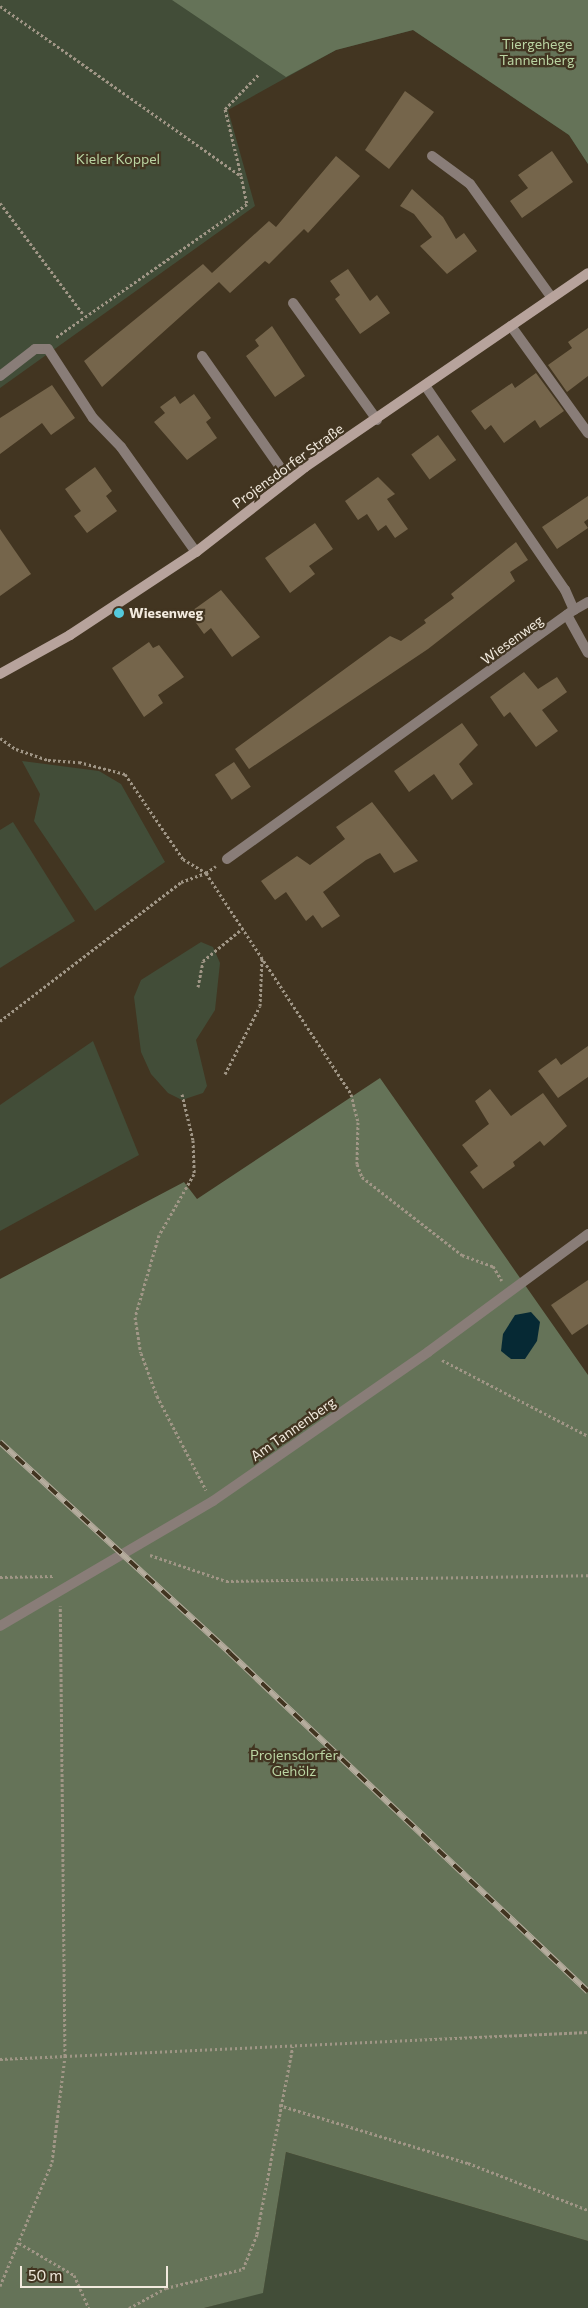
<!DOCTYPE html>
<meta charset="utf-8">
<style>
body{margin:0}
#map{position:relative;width:588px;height:2308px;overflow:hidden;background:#423521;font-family:Commissioner,sans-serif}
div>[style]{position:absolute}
.green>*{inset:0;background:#424d38}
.forest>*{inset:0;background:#657358}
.water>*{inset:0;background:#062934}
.building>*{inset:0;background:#75654b;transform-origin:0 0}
.path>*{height:3px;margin-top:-1.5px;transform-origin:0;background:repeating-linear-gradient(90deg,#a09686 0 2.5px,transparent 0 5px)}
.lane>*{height:10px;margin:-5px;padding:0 5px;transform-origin:5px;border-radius:5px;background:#897d78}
.street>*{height:10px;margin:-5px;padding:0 5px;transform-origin:5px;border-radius:5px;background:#897d78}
.secondary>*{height:10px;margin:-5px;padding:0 5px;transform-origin:5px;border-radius:5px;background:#b7a39c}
.rail>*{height:5.5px;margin-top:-2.75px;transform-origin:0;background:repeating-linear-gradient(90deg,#423521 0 11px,#b5ac9d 0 22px);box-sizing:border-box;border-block:1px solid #b5ac9d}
.dots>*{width:14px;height:14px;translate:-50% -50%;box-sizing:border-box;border:2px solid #423521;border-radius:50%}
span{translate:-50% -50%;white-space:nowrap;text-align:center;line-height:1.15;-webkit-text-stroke:4.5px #423521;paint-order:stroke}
.park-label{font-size:14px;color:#bad4a2}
.street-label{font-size:14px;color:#f2eade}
.poi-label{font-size:14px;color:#f2eade;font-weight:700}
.left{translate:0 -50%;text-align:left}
.scale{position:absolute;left:20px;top:2266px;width:148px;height:22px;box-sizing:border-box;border:2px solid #f2eade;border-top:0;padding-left:6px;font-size:15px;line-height:18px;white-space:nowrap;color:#f2eade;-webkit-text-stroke:4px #423521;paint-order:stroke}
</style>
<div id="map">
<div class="green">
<div style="clip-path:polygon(0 0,588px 0,588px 164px,569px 135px,413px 30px,336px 50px,228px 110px,255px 206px,0 388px)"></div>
<div style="clip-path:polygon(22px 761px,99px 771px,121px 784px,165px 862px,95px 911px,34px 821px,40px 794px)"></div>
<div style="clip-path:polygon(13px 822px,75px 921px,0 968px,0 830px)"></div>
<div style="clip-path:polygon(201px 942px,213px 947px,220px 963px,215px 1010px,196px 1040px,207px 1086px,203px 1093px,182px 1100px,168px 1093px,151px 1074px,141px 1052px,134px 997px,141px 980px)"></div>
<div style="clip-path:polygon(93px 1041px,139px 1155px,0 1231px,0 1105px)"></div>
<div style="clip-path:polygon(286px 2152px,588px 2241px,588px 2308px,204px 2308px,263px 2292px)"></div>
</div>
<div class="forest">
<div style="clip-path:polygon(172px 0,588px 0,588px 164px,569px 135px,413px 30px,336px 50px,286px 77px)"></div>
<div style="clip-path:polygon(380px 1078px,588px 1375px,588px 2241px,286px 2152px,263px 2293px,204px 2308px,0 2308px,0 1279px,184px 1182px,197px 1199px)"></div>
</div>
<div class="water">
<div style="clip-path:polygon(531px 1312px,540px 1322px,537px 1341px,525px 1359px,511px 1359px,501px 1351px,503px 1334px,515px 1315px)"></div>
</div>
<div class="building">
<div style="clip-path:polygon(405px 91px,434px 112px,389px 169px,365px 150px)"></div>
<div style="clip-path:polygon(552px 151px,573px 182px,522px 218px,510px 201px,528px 188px,518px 175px)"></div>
<div style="clip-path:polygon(336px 156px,360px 176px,308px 233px,304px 229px,269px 264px,265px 261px,230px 293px,219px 282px,102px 387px,84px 361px,203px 264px,212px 273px,269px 221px,276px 227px)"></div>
<div style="clip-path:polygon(412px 189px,443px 217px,456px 239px,464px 233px,477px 251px,447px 274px,420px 246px,432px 237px,414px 214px,400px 206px)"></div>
<div style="clip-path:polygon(348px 269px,370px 301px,377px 295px,390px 313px,360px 334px,335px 299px,340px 295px,330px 281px)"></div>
<div style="clip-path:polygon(272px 326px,305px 376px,275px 397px,246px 356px,259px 346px,255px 340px)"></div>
<div style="clip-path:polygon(588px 328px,588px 376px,567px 392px,548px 365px,572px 348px,568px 342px)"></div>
<div style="clip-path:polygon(536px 373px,564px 411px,540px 428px,535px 420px,504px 443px,491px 425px,485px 430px,471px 411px,512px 383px,515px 388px)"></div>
<div style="clip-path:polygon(52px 385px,75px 418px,51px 435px,42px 423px,0 454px,0 418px)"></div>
<div style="clip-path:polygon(194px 394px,211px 418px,206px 422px,217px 438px,187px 460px,154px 422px,165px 413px,160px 407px,175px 396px,180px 404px)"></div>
<div style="left:438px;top:435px;width:31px;height:33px;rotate:54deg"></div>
<div style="clip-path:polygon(95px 467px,112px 491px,106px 496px,117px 511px,87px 533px,74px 516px,81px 511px,65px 489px)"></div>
<div style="clip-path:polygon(378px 477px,395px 494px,387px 499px,408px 529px,395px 538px,386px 525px,378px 531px,367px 514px,358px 520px,345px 501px)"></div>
<div style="clip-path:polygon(588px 496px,588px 519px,584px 522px,588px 528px,557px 549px,542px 527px)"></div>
<div style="clip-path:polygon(315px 523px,333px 549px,309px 566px,315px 574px,290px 593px,265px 558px)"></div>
<div style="clip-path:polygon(0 529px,31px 574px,0 596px)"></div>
<div style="clip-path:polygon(516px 542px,528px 560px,510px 572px,515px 581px,428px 649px,249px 769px,235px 749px,390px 636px,401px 641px,426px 623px,424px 620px,454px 598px,451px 594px)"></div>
<div style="clip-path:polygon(221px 590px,260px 637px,232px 657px,211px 628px,204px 634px,189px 613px)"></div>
<div style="clip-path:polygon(149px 642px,153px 648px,159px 645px,184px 677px,158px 695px,163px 703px,144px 717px,112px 668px)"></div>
<div style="clip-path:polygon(524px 672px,538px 689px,557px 677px,567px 692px,542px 710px,558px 731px,536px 747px,510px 712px,504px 717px,490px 697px)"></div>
<div style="clip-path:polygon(462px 723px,478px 745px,459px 764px,473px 784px,452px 800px,434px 774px,409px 792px,394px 771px)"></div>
<div style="left:234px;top:762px;width:30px;height:23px;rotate:56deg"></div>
<div style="clip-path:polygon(372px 802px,418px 861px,394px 873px,380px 853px,366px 860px,323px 892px,340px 916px,322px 928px,313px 915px,306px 921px,286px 892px,275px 900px,261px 881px,297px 856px,310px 865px,345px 839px,336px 827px)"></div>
<div style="clip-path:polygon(588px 1046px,588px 1077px,558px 1098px,538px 1071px,556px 1058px,561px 1065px)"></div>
<div style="clip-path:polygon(490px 1089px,511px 1116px,543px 1093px,567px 1126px,544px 1146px,540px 1141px,513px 1162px,515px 1166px,483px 1189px,470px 1172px,478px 1166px,462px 1145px,489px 1124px,475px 1101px)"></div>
<div style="clip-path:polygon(588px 1280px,588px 1324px,572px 1335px,551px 1305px)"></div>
</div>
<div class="path">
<div style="left:0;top:6px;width:295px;rotate:35.2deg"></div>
<div style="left:241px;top:176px;width:29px;rotate:78deg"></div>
<div style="left:247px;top:204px;width:234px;rotate:145.1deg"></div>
<div style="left:241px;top:175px;width:68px;rotate:-103.6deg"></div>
<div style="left:225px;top:109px;width:49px;rotate:-45.8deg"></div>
<div style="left:0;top:203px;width:139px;rotate:53.2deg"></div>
<div style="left:0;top:738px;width:19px;rotate:35deg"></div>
<div style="left:16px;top:749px;width:34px;rotate:19deg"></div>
<div style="left:48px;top:760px;width:31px;rotate:4deg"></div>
<div style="left:79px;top:762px;width:48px;rotate:14.6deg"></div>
<div style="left:125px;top:774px;width:103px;rotate:55.7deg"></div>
<div style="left:183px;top:859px;width:27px;rotate:31deg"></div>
<div style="left:206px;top:873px;width:12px;rotate:-35deg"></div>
<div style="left:198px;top:987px;width:26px;rotate:-79deg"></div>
<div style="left:203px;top:961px;width:52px;rotate:-39.5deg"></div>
<div style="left:0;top:1021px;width:228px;rotate:-37.5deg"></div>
<div style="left:181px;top:882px;width:27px;rotate:-20deg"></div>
<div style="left:206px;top:873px;width:264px;rotate:56.7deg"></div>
<div style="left:351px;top:1094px;width:29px;rotate:76deg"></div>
<div style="left:358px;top:1122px;width:42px;rotate:91.4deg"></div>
<div style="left:357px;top:1164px;width:14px;rotate:69deg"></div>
<div style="left:362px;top:1177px;width:127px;rotate:38deg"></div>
<div style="left:462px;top:1255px;width:33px;rotate:20deg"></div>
<div style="left:493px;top:1266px;width:17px;rotate:59deg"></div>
<div style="left:225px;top:1074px;width:76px;rotate:-62.8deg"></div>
<div style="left:260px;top:1006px;width:49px;rotate:-87.7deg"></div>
<div style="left:182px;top:1094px;width:47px;rotate:76.6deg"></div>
<div style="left:193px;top:1140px;width:34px;rotate:88deg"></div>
<div style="left:194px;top:1174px;width:70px;rotate:119.8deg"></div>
<div style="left:159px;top:1235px;width:85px;rotate:106.3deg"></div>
<div style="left:135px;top:1317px;width:36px;rotate:81deg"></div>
<div style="left:141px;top:1353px;width:46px;rotate:69.6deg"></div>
<div style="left:157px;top:1396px;width:106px;rotate:62.5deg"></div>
<div style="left:442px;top:1360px;width:165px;rotate:27.5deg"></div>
<div style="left:150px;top:1555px;width:80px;rotate:18.9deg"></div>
<div style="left:226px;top:1581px;width:362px;rotate:-0.9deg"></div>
<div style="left:0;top:1577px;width:54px;rotate:-1.1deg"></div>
<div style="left:0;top:2059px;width:589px;rotate:-2.63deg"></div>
<div style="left:279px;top:2105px;width:198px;rotate:17.1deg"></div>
<div style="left:468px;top:2163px;width:129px;rotate:21.4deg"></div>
<div style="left:19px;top:2243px;width:64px;rotate:30.2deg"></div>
<div style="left:74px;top:2275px;width:36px;rotate:66deg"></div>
<div style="left:0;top:2286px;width:134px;rotate:-67.2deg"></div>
<div style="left:52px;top:2162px;width:107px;rotate:-83deg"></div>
<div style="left:65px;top:2056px;width:450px;rotate:-90.6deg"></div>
<div style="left:129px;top:2308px;width:42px;rotate:-28.4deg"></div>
<div style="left:166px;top:2288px;width:79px;rotate:-13.9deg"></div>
<div style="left:243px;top:2269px;width:38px;rotate:-68deg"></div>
<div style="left:257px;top:2234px;width:191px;rotate:-79.2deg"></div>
</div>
<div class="lane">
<div style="left:432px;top:156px;width:47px;rotate:36.4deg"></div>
<div style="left:470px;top:184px;width:140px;rotate:54.3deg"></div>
<div style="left:293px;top:303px;width:144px;rotate:54.3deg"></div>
<div style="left:511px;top:326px;width:132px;rotate:54.3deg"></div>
<div style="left:202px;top:356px;width:151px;rotate:54.9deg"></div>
<div style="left:0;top:376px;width:44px;rotate:-37.6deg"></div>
<div style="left:35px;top:349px;width:13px"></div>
<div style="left:48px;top:349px;width:82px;rotate:56.9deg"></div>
<div style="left:93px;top:418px;width:40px;rotate:46deg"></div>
<div style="left:121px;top:447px;width:129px;rotate:54.5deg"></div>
</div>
<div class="street">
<div style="left:574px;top:610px;width:16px;rotate:-30deg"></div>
<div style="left:567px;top:615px;width:43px;rotate:61.1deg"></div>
<div style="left:227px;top:859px;width:427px;rotate:-35.7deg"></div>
<div style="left:574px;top:610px;width:22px;rotate:-114deg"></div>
<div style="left:565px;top:590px;width:246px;rotate:-124.4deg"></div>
<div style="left:0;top:1626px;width:247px;rotate:-30.4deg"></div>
<div style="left:213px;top:1501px;width:262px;rotate:-34.7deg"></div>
<div style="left:428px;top:1352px;width:199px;rotate:-36.4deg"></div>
</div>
<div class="secondary">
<div style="left:0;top:674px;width:80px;rotate:-29.1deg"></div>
<div style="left:70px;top:635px;width:151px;rotate:-33.4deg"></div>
<div style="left:196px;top:552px;width:138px;rotate:-37.9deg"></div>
<div style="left:305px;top:467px;width:343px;rotate:-34.4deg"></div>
</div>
<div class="rail">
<div style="left:0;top:1442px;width:312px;rotate:42.5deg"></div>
<div style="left:230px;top:1653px;width:493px;rotate:43.4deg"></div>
</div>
<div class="dots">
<div style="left:119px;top:613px;background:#54cadd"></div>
</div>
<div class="park-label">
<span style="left:537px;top:52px">Tiergehege<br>Tannenberg</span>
<span style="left:118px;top:159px">Kieler Koppel</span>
<span style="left:294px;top:1763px">Projensdorfer<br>Gehölz</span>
</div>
<div class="street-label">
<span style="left:288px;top:466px;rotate:-36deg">Projensdorfer Straße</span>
<span style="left:512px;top:640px;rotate:-36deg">Wiesenweg</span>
<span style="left:293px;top:1429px;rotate:-35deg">Am Tannenberg</span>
</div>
<div class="poi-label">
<span class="left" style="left:129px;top:613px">Wiesenweg</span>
</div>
<div class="scale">50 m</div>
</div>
